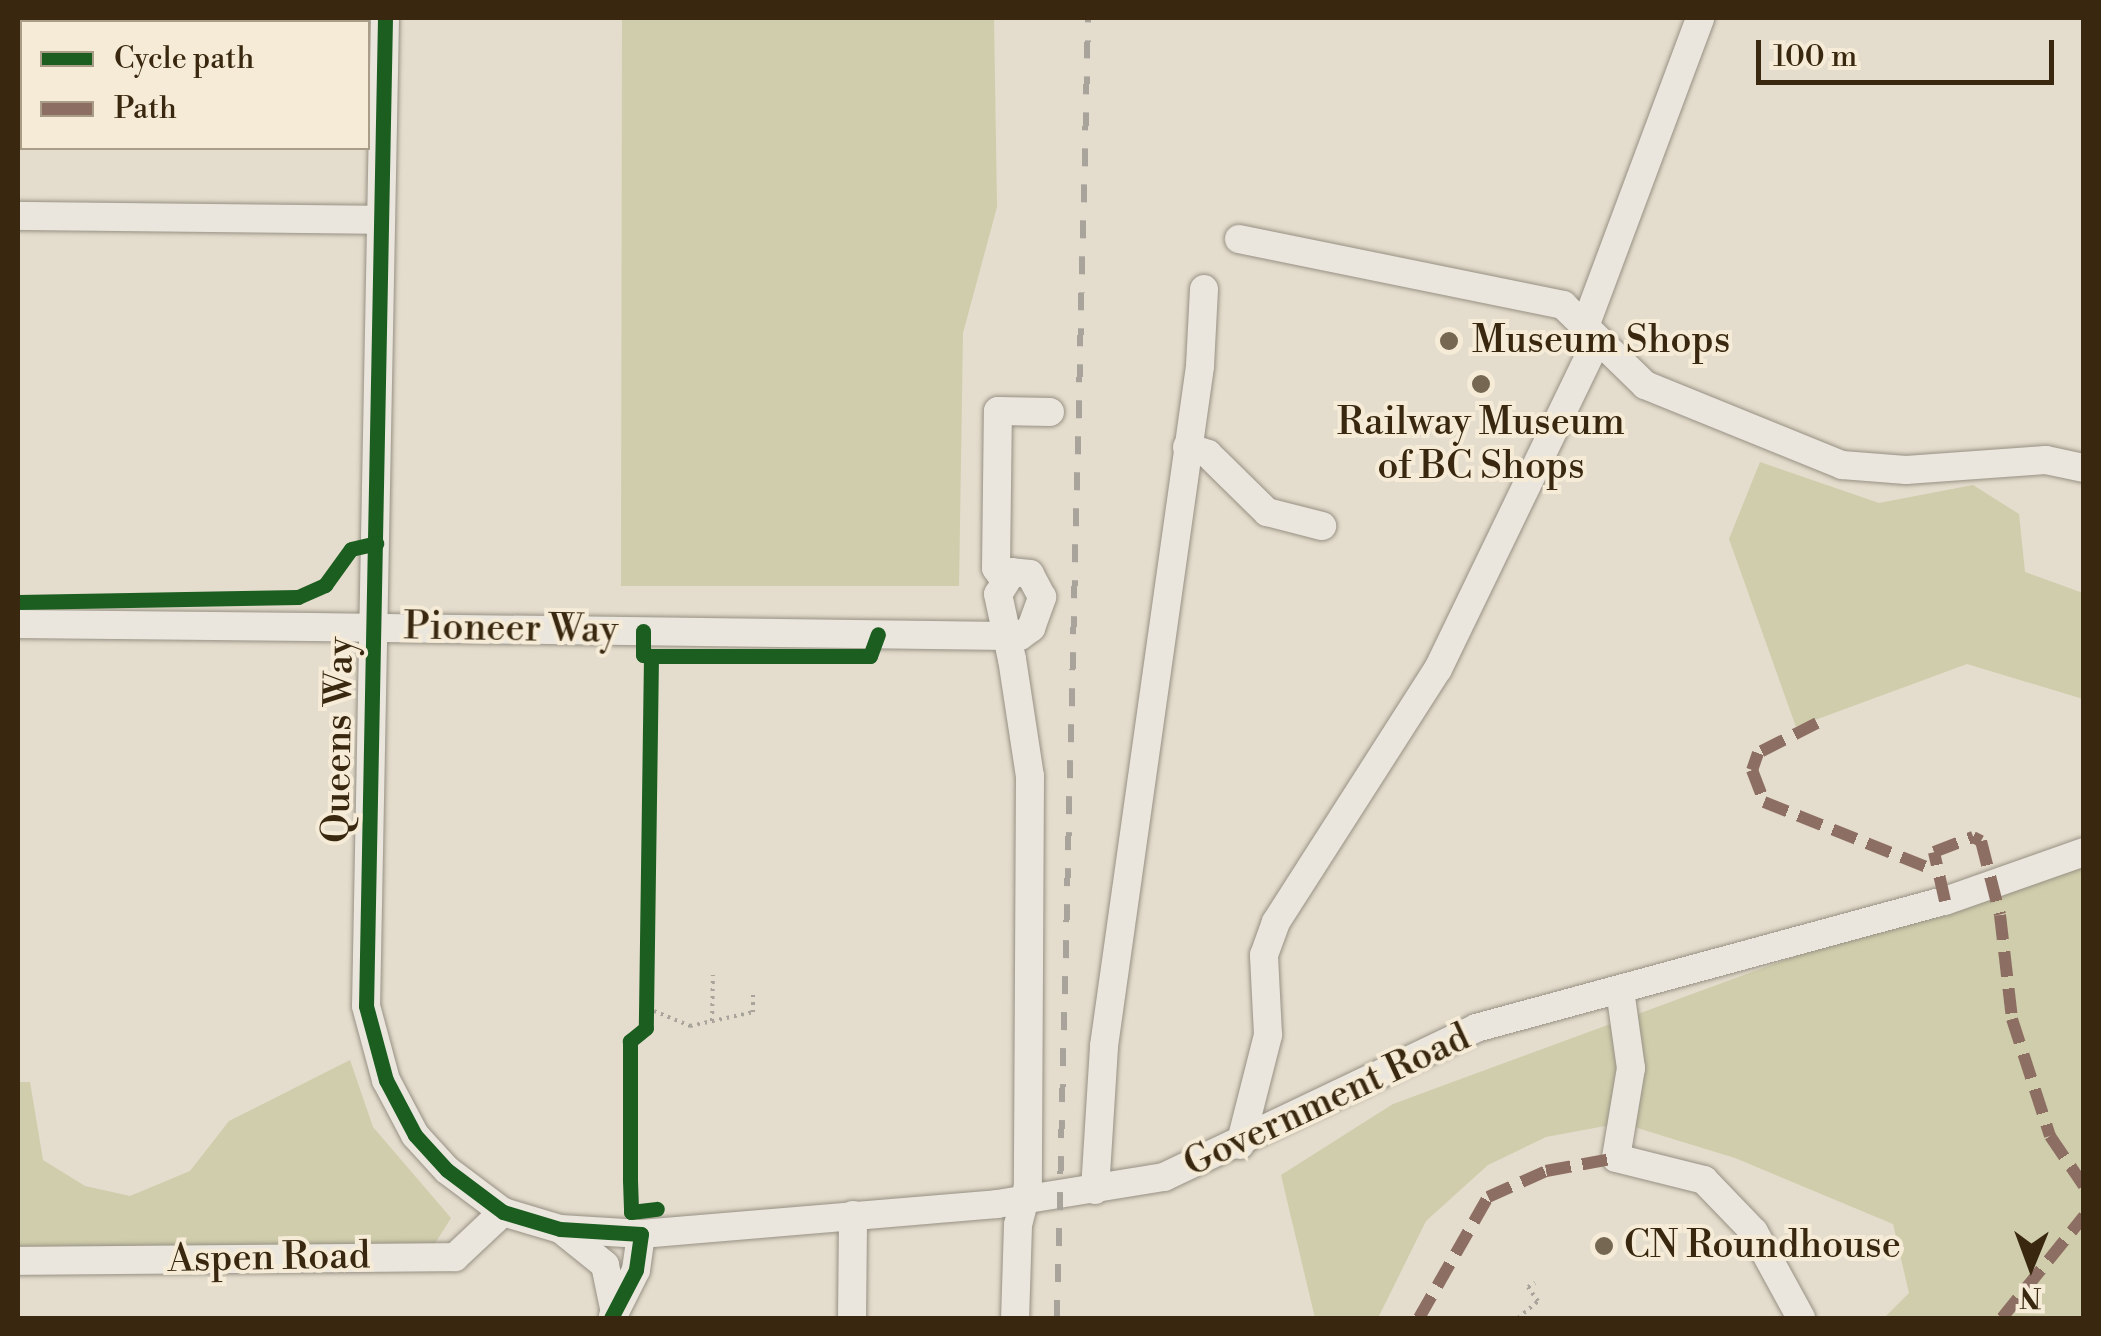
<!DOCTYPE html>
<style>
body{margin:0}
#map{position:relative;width:2101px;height:1336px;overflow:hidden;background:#e4dccc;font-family:"Libre Bodoni",serif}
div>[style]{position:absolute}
.green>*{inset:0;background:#cfcdab}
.path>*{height:4px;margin-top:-2px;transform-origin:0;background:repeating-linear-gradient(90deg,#a9a49b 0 2.5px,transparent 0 7.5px)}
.roads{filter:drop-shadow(0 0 2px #979184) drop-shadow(0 0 2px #979184)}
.minor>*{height:28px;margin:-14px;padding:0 14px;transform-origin:14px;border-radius:14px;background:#eae6de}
.rail>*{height:6px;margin-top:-3px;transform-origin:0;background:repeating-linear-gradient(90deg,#a9a49b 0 18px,transparent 0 36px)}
.quiet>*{height:12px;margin-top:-6px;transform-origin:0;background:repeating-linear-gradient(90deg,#8d6e63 0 25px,transparent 0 37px)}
.cycleway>*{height:15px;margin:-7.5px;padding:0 7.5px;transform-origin:7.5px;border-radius:7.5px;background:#1b5e20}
.dots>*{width:28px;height:28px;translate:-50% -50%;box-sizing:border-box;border:5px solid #f5ebd7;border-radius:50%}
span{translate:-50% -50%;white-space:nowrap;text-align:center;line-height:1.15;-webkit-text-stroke:8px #f5ebd7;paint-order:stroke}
.poi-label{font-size:38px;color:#39280f}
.left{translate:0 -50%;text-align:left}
.street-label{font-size:38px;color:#39280f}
.frame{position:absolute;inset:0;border:20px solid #39280f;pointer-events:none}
.legend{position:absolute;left:20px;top:20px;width:350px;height:130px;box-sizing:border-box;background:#f5ebd7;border:2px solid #aa9d87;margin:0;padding:12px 18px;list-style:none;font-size:30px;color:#39280f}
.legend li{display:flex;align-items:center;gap:20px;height:50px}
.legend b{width:50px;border:2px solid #aa9d87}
.north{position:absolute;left:1981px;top:1216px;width:100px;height:100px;-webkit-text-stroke:8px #f5ebd7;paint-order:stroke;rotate:181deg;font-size:28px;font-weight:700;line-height:40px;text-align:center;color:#39280f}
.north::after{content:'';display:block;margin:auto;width:35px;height:45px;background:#39280f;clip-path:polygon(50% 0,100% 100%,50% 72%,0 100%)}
.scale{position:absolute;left:1756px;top:40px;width:298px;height:45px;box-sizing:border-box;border:5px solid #39280f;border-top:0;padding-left:12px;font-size:30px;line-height:35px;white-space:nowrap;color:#39280f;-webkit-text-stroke:8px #f5ebd7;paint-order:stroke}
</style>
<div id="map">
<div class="green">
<div style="clip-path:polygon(622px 18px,994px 18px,997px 207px,963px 333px,959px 586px,621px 586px)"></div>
<div style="clip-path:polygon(1760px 462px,1879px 503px,1973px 485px,2019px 514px,2025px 572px,2083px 593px,2083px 699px,1967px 664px,1796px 727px,1729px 539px)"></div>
<div style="clip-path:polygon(2083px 865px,2083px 1318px,1884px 1318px,1909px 1293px,1893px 1224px,1735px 1158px,1621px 1123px,1546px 1137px,1488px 1165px,1426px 1221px,1378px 1318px,1315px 1318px,1281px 1175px,1393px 1104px,1945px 901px)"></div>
<div style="clip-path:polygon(350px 1060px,373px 1127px,451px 1218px,434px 1245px,18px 1248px,18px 1082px,30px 1082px,43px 1160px,85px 1186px,130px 1196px,190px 1171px,229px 1121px)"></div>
</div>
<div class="path">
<div style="left:647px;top:1008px;width:47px;rotate:22.7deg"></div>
<div style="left:690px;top:1026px;width:65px;rotate:-12.5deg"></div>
<div style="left:753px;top:1012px;width:18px;rotate:-90deg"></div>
<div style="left:712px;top:1021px;width:46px;rotate:-88.8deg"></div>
<div style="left:1518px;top:1318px;width:26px;rotate:-40deg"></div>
<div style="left:1538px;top:1301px;width:17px;rotate:-126deg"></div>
<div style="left:1528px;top:1287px;width:8px;rotate:-30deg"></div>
</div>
<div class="roads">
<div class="minor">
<div style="left:385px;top:18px;width:988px;rotate:91.1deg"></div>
<div style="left:366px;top:1006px;width:77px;rotate:74.9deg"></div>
<div style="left:386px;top:1080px;width:62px;rotate:62.2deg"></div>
<div style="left:415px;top:1135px;width:47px;rotate:47.6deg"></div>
<div style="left:447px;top:1170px;width:70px;rotate:36.9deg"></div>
<div style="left:503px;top:1212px;width:59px;rotate:16.6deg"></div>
<div style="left:560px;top:1229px;width:81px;rotate:3.5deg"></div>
<div style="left:641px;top:1234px;width:357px;rotate:-4.8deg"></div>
<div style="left:997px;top:1204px;width:169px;rotate:-9.2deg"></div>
<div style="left:1164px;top:1177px;width:346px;rotate:-25.5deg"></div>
<div style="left:1476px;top:1028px;width:486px;rotate:-15.2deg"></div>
<div style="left:1945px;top:901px;width:147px;rotate:-19.4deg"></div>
<div style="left:322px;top:22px;width:4px;rotate:-90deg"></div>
<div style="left:18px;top:70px;width:4px"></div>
<div style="left:18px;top:216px;width:363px;rotate:0.6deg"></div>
<div style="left:1239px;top:239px;width:331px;rotate:11.5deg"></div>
<div style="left:1563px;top:305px;width:115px;rotate:44.3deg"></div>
<div style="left:1645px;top:385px;width:213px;rotate:22.1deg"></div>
<div style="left:1842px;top:465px;width:64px;rotate:4.5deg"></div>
<div style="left:1906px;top:470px;width:140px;rotate:-4.1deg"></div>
<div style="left:2046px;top:460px;width:39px;rotate:12deg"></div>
<div style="left:1584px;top:329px;width:332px;rotate:-69.5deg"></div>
<div style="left:1187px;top:447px;width:22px;rotate:18deg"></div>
<div style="left:1208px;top:454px;width:83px;rotate:44.5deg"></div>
<div style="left:1267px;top:512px;width:57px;rotate:14.3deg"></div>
<div style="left:1003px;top:578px;width:12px;rotate:-125deg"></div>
<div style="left:996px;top:568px;width:157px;rotate:-89.3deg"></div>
<div style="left:998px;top:411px;width:52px;rotate:1.1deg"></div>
<div style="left:18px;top:624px;width:293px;rotate:0.6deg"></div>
<div style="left:311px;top:627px;width:696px;rotate:0.74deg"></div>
<div style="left:1007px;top:636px;width:13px"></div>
<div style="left:1020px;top:636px;width:14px;rotate:-36deg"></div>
<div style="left:1031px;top:628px;width:33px;rotate:-70deg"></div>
<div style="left:1042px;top:597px;width:26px;rotate:-118deg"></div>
<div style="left:1030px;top:574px;width:18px;rotate:-174deg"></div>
<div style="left:1012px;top:572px;width:26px;rotate:122deg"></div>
<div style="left:998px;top:594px;width:43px;rotate:77.9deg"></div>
<div style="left:1007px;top:636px;width:24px;rotate:78deg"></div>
<div style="left:1012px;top:659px;width:118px;rotate:81.3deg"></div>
<div style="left:1030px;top:776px;width:410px;rotate:90.3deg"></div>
<div style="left:1028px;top:1186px;width:40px;rotate:104.4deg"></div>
<div style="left:1018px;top:1225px;width:93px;rotate:91.8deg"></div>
<div style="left:1620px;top:990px;width:79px;rotate:82deg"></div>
<div style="left:1631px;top:1068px;width:91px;rotate:99.5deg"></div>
<div style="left:1616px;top:1158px;width:91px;rotate:14deg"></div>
<div style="left:1704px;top:1180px;width:72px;rotate:46.1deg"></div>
<div style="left:1754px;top:1232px;width:98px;rotate:61.3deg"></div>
<div style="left:1240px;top:1145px;width:114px;rotate:-75.7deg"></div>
<div style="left:1268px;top:1035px;width:80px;rotate:-92.9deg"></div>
<div style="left:1264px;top:955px;width:35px;rotate:-70deg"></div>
<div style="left:1276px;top:922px;width:300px;rotate:-57.4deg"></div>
<div style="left:1438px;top:669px;width:363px;rotate:-64.2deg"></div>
<div style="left:1095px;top:1190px;width:144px;rotate:-86.4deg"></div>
<div style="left:1104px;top:1046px;width:687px;rotate:-81.96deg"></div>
<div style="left:1200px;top:366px;width:77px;rotate:-87deg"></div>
<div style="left:563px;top:1231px;width:54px;rotate:39deg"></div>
<div style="left:605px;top:1265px;width:49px;rotate:78.2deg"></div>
<div style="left:18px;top:1261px;width:437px;rotate:-0.5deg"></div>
<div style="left:455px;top:1257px;width:66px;rotate:-43.2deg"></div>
<div style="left:613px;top:1316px;width:51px;rotate:-63.4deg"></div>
<div style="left:636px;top:1270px;width:36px;rotate:-82deg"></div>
<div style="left:852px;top:1318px;width:103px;rotate:-89.4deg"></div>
</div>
</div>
<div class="rail">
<div style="left:1057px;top:1318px;width:1300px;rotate:-88.63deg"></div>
</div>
<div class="quiet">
<div style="left:1817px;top:723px;width:66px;rotate:153deg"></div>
<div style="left:1758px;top:753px;width:18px;rotate:109deg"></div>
<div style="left:1752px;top:770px;width:34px;rotate:69deg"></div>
<div style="left:1764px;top:802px;width:183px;rotate:21.8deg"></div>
<div style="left:1945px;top:901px;width:50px;rotate:-102.7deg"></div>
<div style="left:1934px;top:852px;width:42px;rotate:-21deg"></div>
<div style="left:1973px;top:837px;width:9px;rotate:27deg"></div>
<div style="left:1981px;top:841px;width:76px;rotate:75.6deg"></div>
<div style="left:2000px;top:915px;width:105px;rotate:83.4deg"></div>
<div style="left:2012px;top:1019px;width:123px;rotate:72deg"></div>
<div style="left:2050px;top:1136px;width:60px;rotate:55.8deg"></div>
<div style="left:1419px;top:1318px;width:139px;rotate:-60.3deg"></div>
<div style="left:1488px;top:1197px;width:64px;rotate:-24.1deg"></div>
<div style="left:1546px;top:1171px;width:71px;rotate:-10.5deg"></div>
<div style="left:2002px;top:1318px;width:131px;rotate:-51.2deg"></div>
</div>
<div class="cycleway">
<div style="left:385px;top:18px;width:988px;rotate:91.1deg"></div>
<div style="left:366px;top:1006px;width:77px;rotate:74.9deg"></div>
<div style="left:386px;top:1080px;width:62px;rotate:62.2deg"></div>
<div style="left:415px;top:1135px;width:47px;rotate:47.6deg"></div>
<div style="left:447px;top:1170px;width:70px;rotate:36.9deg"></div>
<div style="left:503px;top:1212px;width:59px;rotate:16.6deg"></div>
<div style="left:560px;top:1229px;width:81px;rotate:3.5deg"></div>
<div style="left:641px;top:1234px;width:36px;rotate:98deg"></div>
<div style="left:636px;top:1270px;width:54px;rotate:117.5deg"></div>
<div style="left:18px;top:602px;width:280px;rotate:-1deg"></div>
<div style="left:298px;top:597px;width:30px;rotate:-24deg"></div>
<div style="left:325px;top:585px;width:44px;rotate:-54.2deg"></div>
<div style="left:351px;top:549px;width:26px;rotate:-13deg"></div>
<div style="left:643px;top:631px;width:24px;rotate:90deg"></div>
<div style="left:643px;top:655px;width:8px;rotate:7deg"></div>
<div style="left:651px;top:656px;width:219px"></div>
<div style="left:870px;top:656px;width:23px;rotate:-70deg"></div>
<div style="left:651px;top:656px;width:372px;rotate:90.8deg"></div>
<div style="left:646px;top:1028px;width:21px;rotate:141deg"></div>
<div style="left:630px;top:1041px;width:139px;rotate:90deg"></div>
<div style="left:630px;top:1180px;width:32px;rotate:88deg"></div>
<div style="left:631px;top:1212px;width:26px;rotate:-7deg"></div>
</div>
<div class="dots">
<div style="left:1449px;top:341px;background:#756751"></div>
<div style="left:1481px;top:384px;background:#756751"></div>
<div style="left:1604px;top:1246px;background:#756751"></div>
</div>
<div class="poi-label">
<span class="left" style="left:1472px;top:341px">Museum Shops</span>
<span style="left:1481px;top:445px">Railway Museum<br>of BC Shops</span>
<span class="left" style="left:1624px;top:1246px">CN Roundhouse</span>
</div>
<div class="street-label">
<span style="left:511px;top:629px;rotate:1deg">Pioneer Way</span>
<span style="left:339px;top:740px;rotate:-89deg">Queens Way</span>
<span style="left:1327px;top:1101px;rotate:-25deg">Government Road</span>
<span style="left:269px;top:1258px;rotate:-1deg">Aspen Road</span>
</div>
<div class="frame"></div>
<ul class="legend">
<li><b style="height:12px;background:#1b5e20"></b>Cycle path</li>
<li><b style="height:12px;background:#8d6e63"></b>Path</li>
</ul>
<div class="north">N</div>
<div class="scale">100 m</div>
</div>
